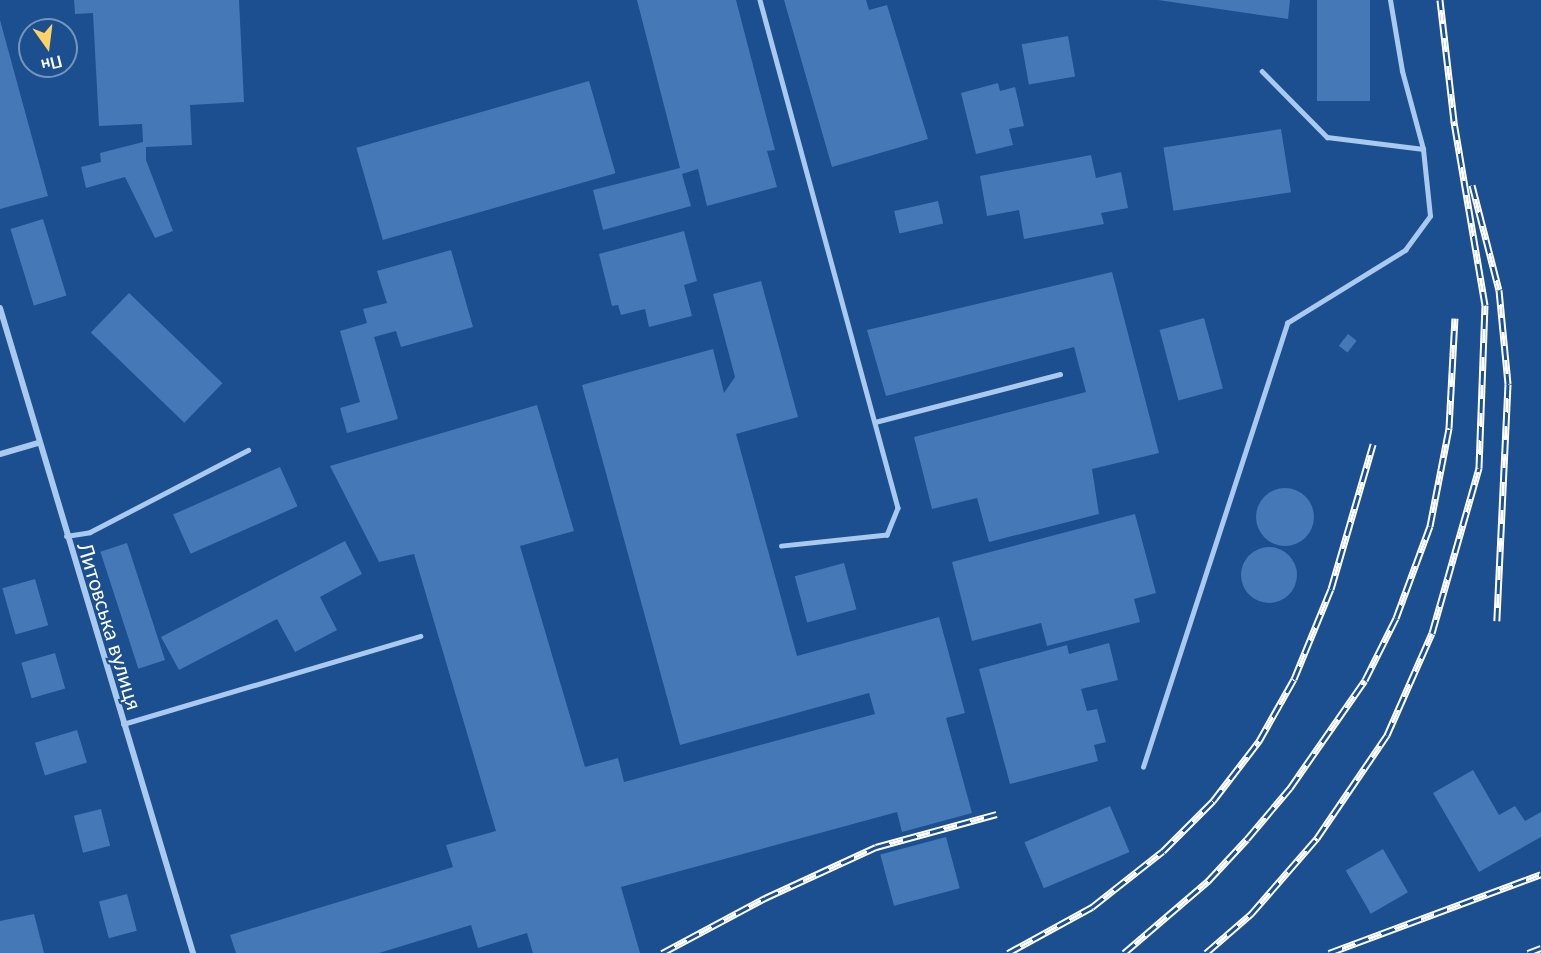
<!DOCTYPE html>
<meta charset="utf-8">
<style>
body{margin:0}
#map{position:relative;width:1541px;height:953px;overflow:hidden;background:#1b4f8f;font-family:Lato,sans-serif}
div>[style]{position:absolute}
.building>*{inset:0;background:#4478b7;transform-origin:0 0}
.round{border-radius:50%}
.lane>*{height:4.5px;margin:-2.25px;padding:0 2.25px;transform-origin:2.25px;border-radius:2.25px;background:#a9c9ee}
.street>*{height:6px;margin:-3px;padding:0 3px;transform-origin:3px;border-radius:3px;background:#a9c9ee}
.rail>*{height:7px;margin-top:-3.5px;transform-origin:0;background:repeating-linear-gradient(90deg,#1b4f8f 0 14px,#fff 0 28px);box-sizing:border-box;border-block:2px solid #fff}
span{translate:-50% -50%;white-space:nowrap;text-align:center;line-height:1.15;-webkit-text-stroke:4.5px #1b4f8f;paint-order:stroke}
.street-label{font-size:21px;color:#fff}
.north{position:absolute;left:18px;top:18px;width:60px;height:60px;box-sizing:border-box;background:#1b4f8f;border:2px solid #7695bc;border-radius:50%;rotate:166deg;font-size:16px;font-weight:700;line-height:24px;text-align:center;color:#fff}
.north::after{content:'';display:block;margin:auto;width:21px;height:27px;background:#ffd166;clip-path:polygon(50% 0,100% 100%,50% 72%,0 100%)}
</style>
<div id="map">
<div class="building">
<div style="clip-path:polygon(74px 0,239px 0,244px 102px,190px 105px,192px 145px,146px 147px,146px 160px,173px 231px,155px 238px,125px 177px,86px 188px,81px 167px,101px 162px,100px 153px,143px 142px,142px 124px,99px 126px,93px 13px,75px 14px)"></div>
<div style="clip-path:polygon(637px 0,736px 0,775px 150px,767px 151px,777px 187px,707px 206px,698px 169px,682px 174px,691px 206px,603px 230px,593px 190px,680px 168px)"></div>
<div style="clip-path:polygon(784px 0,866px 0,869px 10px,887px 5px,928px 139px,832px 167px)"></div>
<div style="clip-path:polygon(1158px 0,1290px 0,1288px 19px)"></div>
<div style="left:1317px;top:0;width:53px;height:101px"></div>
<div style="clip-path:polygon(0 20px,48px 196px,0 209px)"></div>
<div style="left:1068px;top:36px;width:41px;height:47px;rotate:80deg"></div>
<div style="left:589px;top:81px;width:96px;height:242px;rotate:74deg"></div>
<div style="clip-path:polygon(998px 83px,1000px 91px,1015px 87px,1024px 126px,1009px 129px,1013px 145px,976px 154px,961px 93px)"></div>
<div style="left:1281px;top:129px;width:64px;height:119px;rotate:81deg"></div>
<div style="clip-path:polygon(1091px 155px,1096px 178px,1121px 172px,1128px 208px,1101px 213px,1104px 224px,1024px 239px,1019px 210px,987px 216px,980px 176px)"></div>
<div style="left:938px;top:201px;width:23px;height:45px;rotate:77deg"></div>
<div style="left:43px;top:219px;width:80px;height:34px;rotate:73deg"></div>
<div style="clip-path:polygon(684px 231px,697px 281px,684px 285px,692px 316px,649px 327px,645px 309px,621px 315px,618px 305px,612px 306px,599px 254px)"></div>
<div style="clip-path:polygon(451px 250px,473px 327px,401px 347px,396px 331px,374px 337px,398px 419px,347px 433px,340px 408px,360px 402px,340px 331px,367px 323px,363px 309px,387px 303px,377px 271px)"></div>
<div style="clip-path:polygon(1112px 272px,1159px 453px,1092px 469px,1099px 514px,989px 542px,977px 498px,932px 509px,914px 437px,1086px 392px,1074px 347px,886px 396px,867px 330px)"></div>
<div style="clip-path:polygon(761px 281px,798px 417px,736px 434px,797px 656px,939px 617px,965px 713px,946px 718px,972px 813px,902px 832px,897px 812px,621px 887px,640px 953px,533px 953px,527px 933px,478px 948px,471px 925px,379px 953px,236px 953px,230px 935px,453px 867px,446px 845px,496px 831px,414px 554px,379px 562px,330px 466px,537px 405px,574px 531px,520px 546px,585px 767px,618px 758px,624px 782px,875px 714px,869px 693px,680px 745px,582px 385px,713px 349px,724px 393px,735px 377px,713px 294px)"></div>
<div style="left:129px;top:293px;width:130px;height:55px;rotate:44deg"></div>
<div style="left:1204px;top:318px;width:73px;height:46px;rotate:75deg"></div>
<div style="left:1348px;top:334px;width:11px;height:15px;rotate:38deg"></div>
<div style="left:280px;top:467px;width:43px;height:117px;rotate:66deg"></div>
<div class="round" style="left:1256px;top:488px;width:58px;height:58px"></div>
<div style="clip-path:polygon(1135px 514px,1156px 593px,1134px 599px,1140px 622px,1047px 646px,1041px 623px,972px 641px,952px 562px)"></div>
<div style="clip-path:polygon(345px 541px,362px 574px,320px 597px,337px 630px,295px 652px,277px 619px,179px 670px,161px 637px)"></div>
<div style="left:127px;top:543px;width:123px;height:28px;rotate:72deg"></div>
<div class="round" style="left:1241px;top:547px;width:56px;height:56px"></div>
<div style="left:844px;top:563px;width:48px;height:51px;rotate:75deg"></div>
<div style="left:35px;top:579px;width:48px;height:34px;rotate:74deg"></div>
<div style="clip-path:polygon(1109px 643px,1118px 680px,1081px 689px,1087px 711px,1097px 709px,1106px 742px,1094px 745px,1098px 761px,1010px 784px,979px 669px,1067px 645px,1069px 654px)"></div>
<div style="left:55px;top:653px;width:37px;height:35px;rotate:74deg"></div>
<div style="left:77px;top:730px;width:34px;height:44px;rotate:73deg"></div>
<div style="clip-path:polygon(1473px 770px,1499px 815px,1515px 806px,1525px 821px,1541px 812px,1541px 837px,1479px 872px,1433px 793px)"></div>
<div style="left:1110px;top:806px;width:50px;height:93px;rotate:67deg"></div>
<div style="left:101px;top:809px;width:38px;height:28px;rotate:76deg"></div>
<div style="left:946px;top:837px;width:53px;height:68px;rotate:75deg"></div>
<div style="left:1383px;top:849px;width:50px;height:43px;rotate:60deg"></div>
<div style="left:127px;top:894px;width:38px;height:29px;rotate:75deg"></div>
<div style="clip-path:polygon(34px 914px,44px 953px,0 953px,0 921px)"></div>
</div>
<div class="lane">
<div style="left:760px;top:0;width:526px;rotate:74.8deg"></div>
<div style="left:898px;top:508px;width:29px;rotate:112deg"></div>
<div style="left:887px;top:535px;width:106px;rotate:174deg"></div>
<div style="left:1262px;top:71px;width:93px;rotate:45.4deg"></div>
<div style="left:1327px;top:137px;width:97px;rotate:7.1deg"></div>
<div style="left:875px;top:422px;width:191px;rotate:-14.5deg"></div>
<div style="left:66px;top:536px;width:24px;rotate:-9deg"></div>
<div style="left:90px;top:532px;width:178px;rotate:-27.4deg"></div>
<div style="left:123px;top:724px;width:310px;rotate:-16.5deg"></div>
<div style="left:1143px;top:767px;width:467px;rotate:-72deg"></div>
<div style="left:1287px;top:323px;width:139px;rotate:-31.7deg"></div>
<div style="left:1405px;top:250px;width:42px;rotate:-53.7deg"></div>
<div style="left:1430px;top:216px;width:67px;rotate:-96deg"></div>
<div style="left:1423px;top:149px;width:81px;rotate:-105.1deg"></div>
<div style="left:1402px;top:71px;width:72px;rotate:-99.6deg"></div>
</div>
<div class="street">
<div style="left:0;top:308px;width:673px;rotate:73.34deg"></div>
<div style="left:0;top:454px;width:40px;rotate:-16deg"></div>
</div>
<div class="rail">
<div style="left:1472px;top:185px;width:108px;rotate:75.6deg"></div>
<div style="left:1499px;top:290px;width:94px;rotate:84.5deg"></div>
<div style="left:1508px;top:384px;width:237px;rotate:92.7deg"></div>
<div style="left:662px;top:953px;width:117px;rotate:-28.1deg"></div>
<div style="left:765px;top:898px;width:122px;rotate:-24.7deg"></div>
<div style="left:876px;top:847px;width:125px;rotate:-15.3deg"></div>
<div style="left:1008px;top:953px;width:96px;rotate:-28.7deg"></div>
<div style="left:1092px;top:907px;width:90px;rotate:-38.3deg"></div>
<div style="left:1163px;top:851px;width:71px;rotate:-45deg"></div>
<div style="left:1213px;top:801px;width:76px;rotate:-52.5deg"></div>
<div style="left:1259px;top:741px;width:71px;rotate:-60.6deg"></div>
<div style="left:1294px;top:679px;width:97px;rotate:-67.7deg"></div>
<div style="left:1331px;top:589px;width:151px;rotate:-73.8deg"></div>
<div style="left:1124px;top:953px;width:111px;rotate:-40.6deg"></div>
<div style="left:1208px;top:881px;width:57px;rotate:-47.1deg"></div>
<div style="left:1247px;top:839px;width:67px;rotate:-49.9deg"></div>
<div style="left:1290px;top:788px;width:131px;rotate:-55.2deg"></div>
<div style="left:1365px;top:680px;width:69px;rotate:-63.4deg"></div>
<div style="left:1396px;top:618px;width:98px;rotate:-69.7deg"></div>
<div style="left:1430px;top:526px;width:100px;rotate:-79deg"></div>
<div style="left:1449px;top:428px;width:110px;rotate:-86.9deg"></div>
<div style="left:1206px;top:953px;width:60px;rotate:-40.9deg"></div>
<div style="left:1251px;top:914px;width:101px;rotate:-49deg"></div>
<div style="left:1317px;top:838px;width:125px;rotate:-55.8deg"></div>
<div style="left:1387px;top:735px;width:111px;rotate:-66.2deg"></div>
<div style="left:1432px;top:633px;width:172px;rotate:-74.1deg"></div>
<div style="left:1479px;top:468px;width:163px;rotate:-87.9deg"></div>
<div style="left:1485px;top:305px;width:187px;rotate:-99.6deg"></div>
<div style="left:1454px;top:121px;width:122px;rotate:-96.6deg"></div>
<div style="left:1329px;top:953px;width:226px;rotate:-20.4deg"></div>
<div style="left:1528px;top:953px;width:14px;rotate:-21deg"></div>
</div>
<div class="street-label">
<span style="left:110px;top:626px;rotate:73deg">Литовська вулиця</span>
</div>
<div class="north">Пн</div>
</div>
